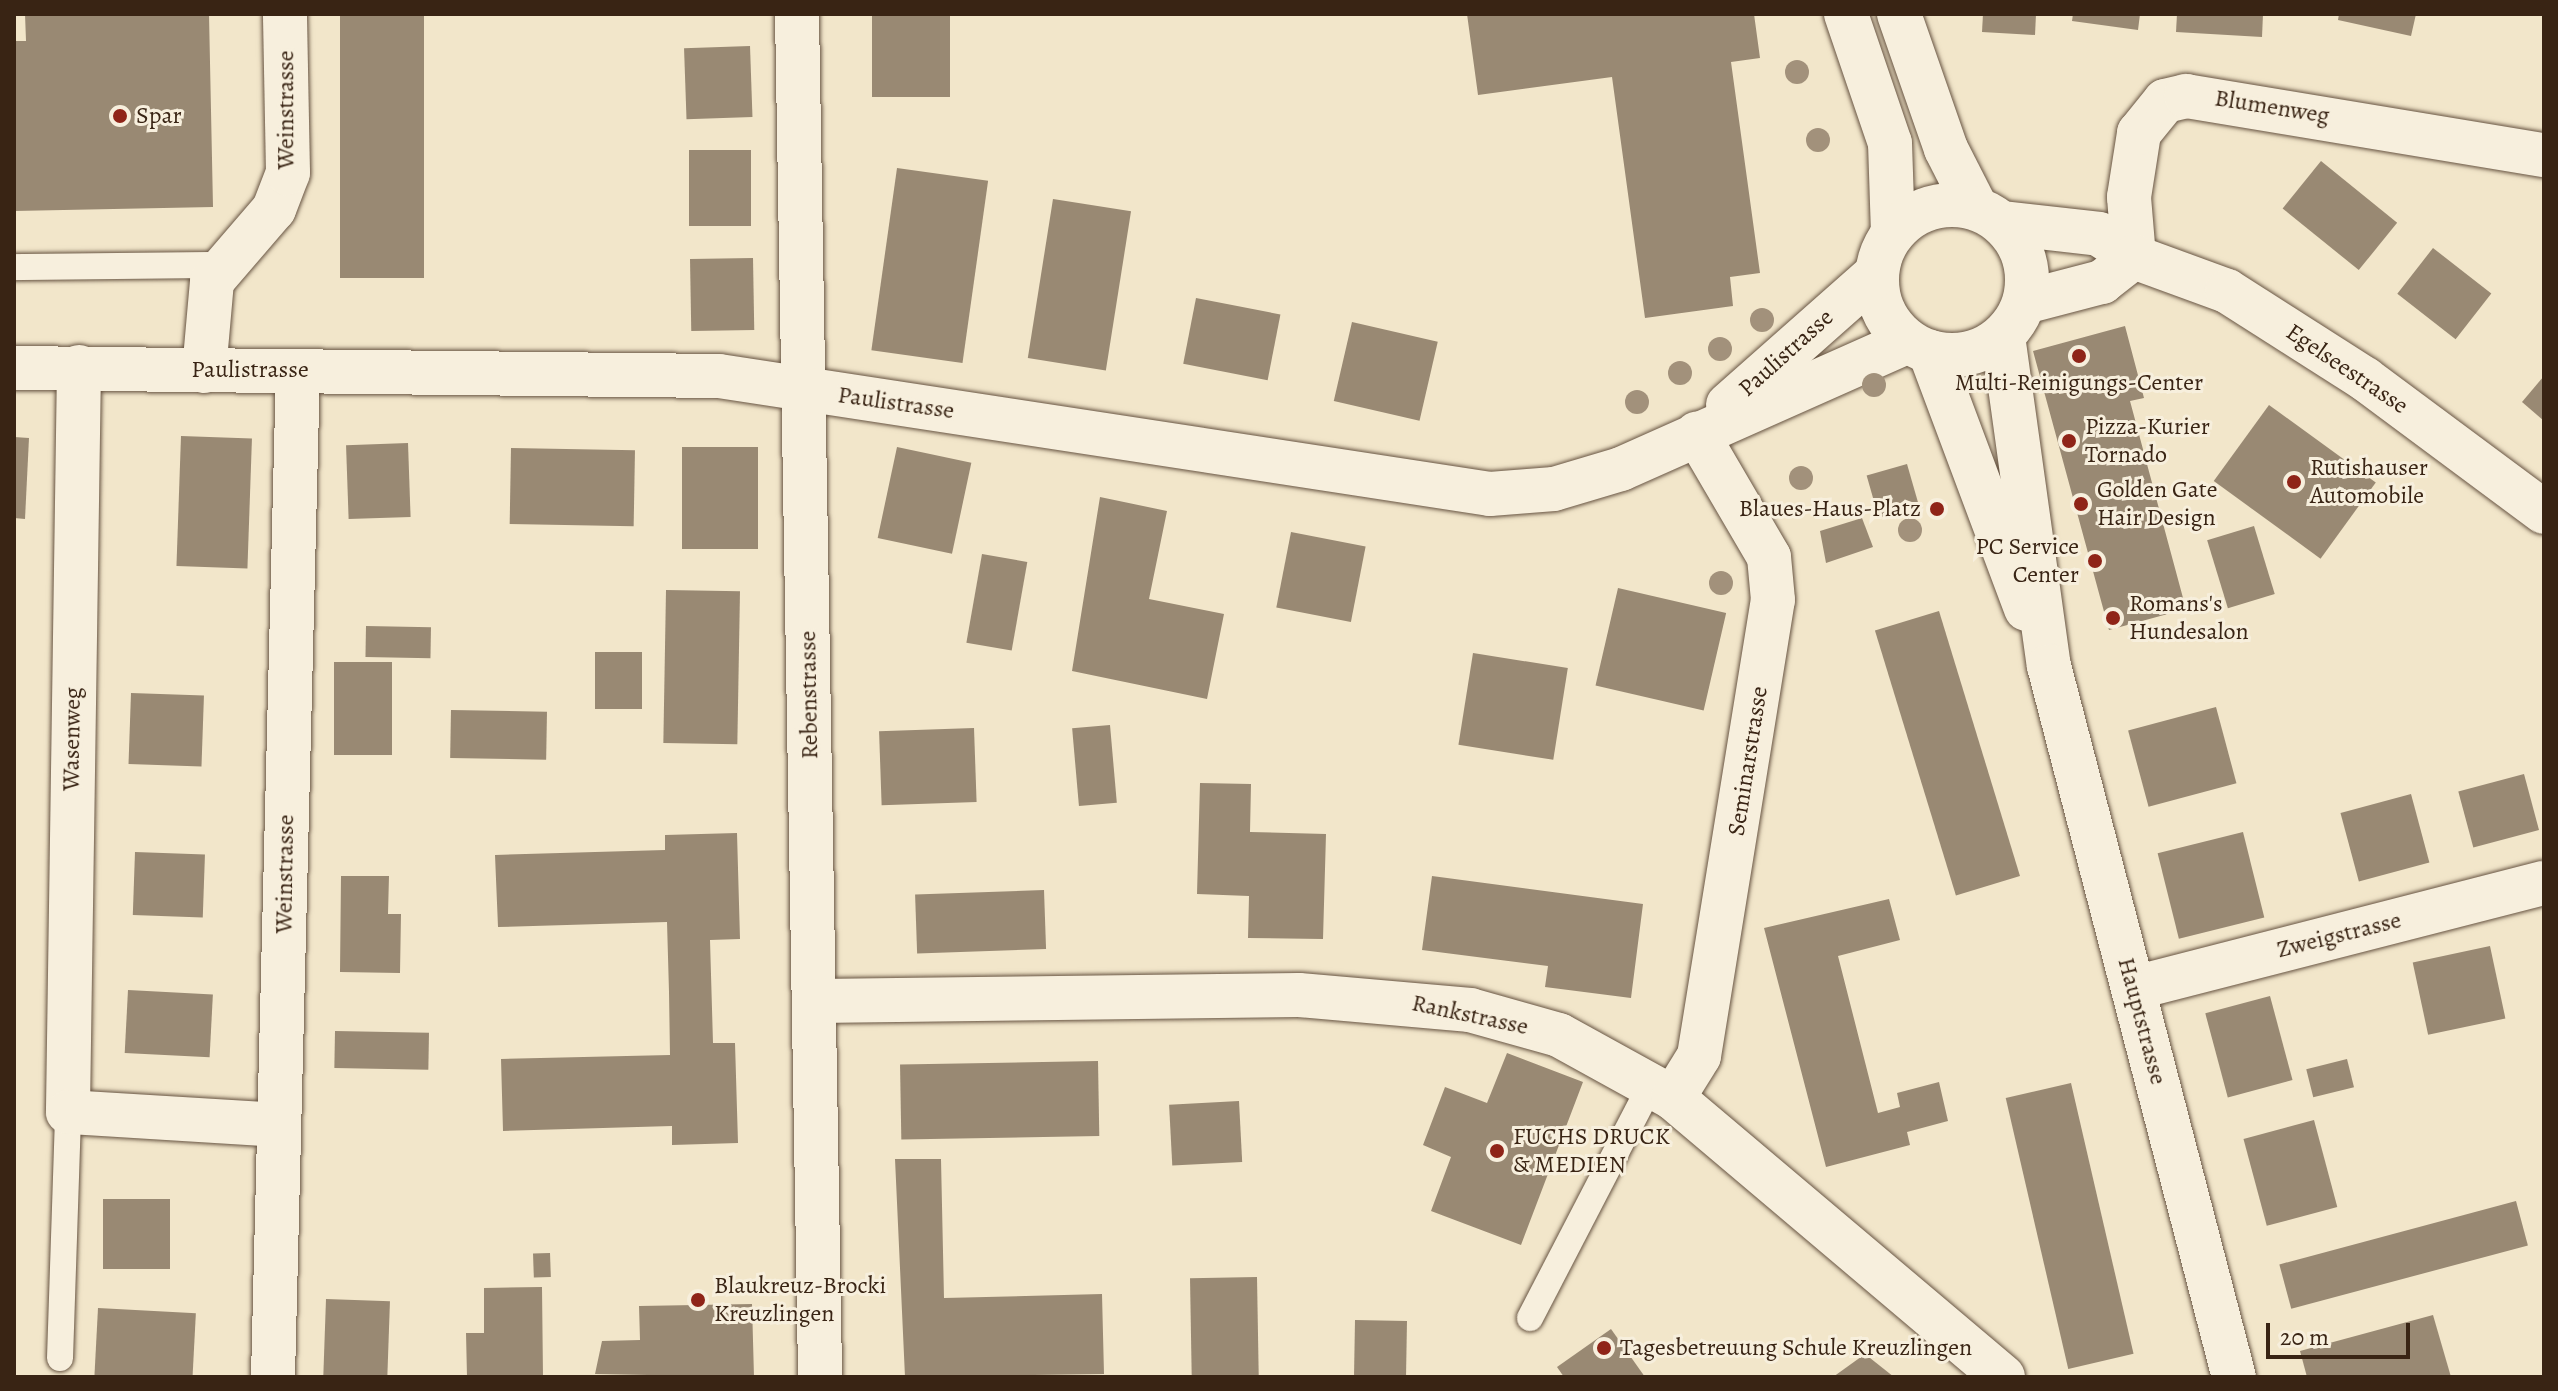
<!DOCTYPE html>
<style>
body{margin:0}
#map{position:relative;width:2558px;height:1391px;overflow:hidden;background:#f2e6ca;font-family:Alegreya,serif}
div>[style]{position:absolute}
.building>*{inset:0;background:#998973;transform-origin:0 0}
.roads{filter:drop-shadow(0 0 2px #675442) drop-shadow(0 0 2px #675442)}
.service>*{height:26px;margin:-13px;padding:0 13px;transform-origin:13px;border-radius:13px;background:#f7efdd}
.minor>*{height:44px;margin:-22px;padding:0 22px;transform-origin:22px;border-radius:22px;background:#f7efdd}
.tertiary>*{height:44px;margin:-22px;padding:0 22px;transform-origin:22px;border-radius:22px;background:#f7efdd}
.secondary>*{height:44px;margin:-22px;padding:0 22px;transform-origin:22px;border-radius:22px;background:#f7efdd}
.secondary>.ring{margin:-22px;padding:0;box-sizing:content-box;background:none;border:44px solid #f7efdd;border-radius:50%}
.trees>*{width:24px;height:24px;margin:-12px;border-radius:50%;background:#a2917b}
.dots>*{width:22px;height:22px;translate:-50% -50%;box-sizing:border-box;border:4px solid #f7efdd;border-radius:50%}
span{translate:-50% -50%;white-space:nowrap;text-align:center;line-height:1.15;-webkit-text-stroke:6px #f7efdd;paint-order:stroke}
.street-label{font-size:24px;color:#392414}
.poi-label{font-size:24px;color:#392414}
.left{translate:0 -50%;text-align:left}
.right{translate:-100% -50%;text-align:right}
.frame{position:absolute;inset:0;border:16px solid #392414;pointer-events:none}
.scale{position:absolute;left:2266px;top:1323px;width:144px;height:36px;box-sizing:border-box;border:4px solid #392414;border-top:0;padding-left:10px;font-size:24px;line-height:28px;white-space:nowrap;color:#392414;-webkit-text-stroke:6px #f7efdd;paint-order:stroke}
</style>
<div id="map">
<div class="building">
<div style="clip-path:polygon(25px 14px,209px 14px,213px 207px,14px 211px,14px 41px,26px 41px)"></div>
<div style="left:340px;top:14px;width:84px;height:264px"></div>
<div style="left:872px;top:14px;width:78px;height:83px"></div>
<div style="clip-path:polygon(1467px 14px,1754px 14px,1760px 58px,1731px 62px,1760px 273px,1730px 277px,1733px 306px,1645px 318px,1612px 77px,1478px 95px)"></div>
<div style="clip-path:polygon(1983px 14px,2036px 14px,2035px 35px,1982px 32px)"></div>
<div style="clip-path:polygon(2073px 14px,2140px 14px,2138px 30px,2072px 21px)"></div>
<div style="clip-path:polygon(2177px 14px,2263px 14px,2262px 37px,2176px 32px)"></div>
<div style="clip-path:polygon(2339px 14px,2416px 14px,2411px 36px,2338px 20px)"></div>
<div style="left:750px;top:46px;width:71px;height:66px;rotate:88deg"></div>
<div style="left:689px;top:150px;width:62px;height:76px"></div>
<div style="left:2321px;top:161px;width:98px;height:61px;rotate:39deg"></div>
<div style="left:897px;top:168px;width:92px;height:184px;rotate:8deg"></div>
<div style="left:1053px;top:199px;width:79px;height:161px;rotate:9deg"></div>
<div style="left:2433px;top:248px;width:74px;height:58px;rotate:38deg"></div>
<div style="left:753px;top:258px;width:72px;height:63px;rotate:89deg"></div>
<div style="left:1196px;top:298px;width:86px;height:67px;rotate:11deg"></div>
<div style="left:1352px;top:322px;width:88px;height:81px;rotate:13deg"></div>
<div style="clip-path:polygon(2125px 326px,2144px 398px,2130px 401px,2186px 609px,2109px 630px,2033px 351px)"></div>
<div style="clip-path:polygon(2544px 376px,2544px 421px,2522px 402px)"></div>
<div style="left:2269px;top:405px;width:132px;height:94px;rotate:36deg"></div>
<div style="left:181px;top:436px;width:71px;height:130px;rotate:2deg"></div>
<div style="clip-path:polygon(14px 437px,29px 438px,25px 519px,14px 518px)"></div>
<div style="left:408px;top:443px;width:74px;height:62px;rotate:88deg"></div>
<div style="left:682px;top:447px;width:76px;height:102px"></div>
<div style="left:897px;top:447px;width:76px;height:93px;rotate:12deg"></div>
<div style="left:511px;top:448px;width:124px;height:76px;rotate:1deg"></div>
<div style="left:1907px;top:464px;width:44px;height:42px;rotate:74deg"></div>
<div style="clip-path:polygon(1100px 497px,1167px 511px,1149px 599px,1224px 614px,1207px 699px,1072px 671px)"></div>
<div style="clip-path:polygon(1862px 518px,1873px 547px,1826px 563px,1820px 531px)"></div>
<div style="left:2254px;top:526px;width:71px;height:49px;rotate:73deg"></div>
<div style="left:1291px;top:532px;width:76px;height:77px;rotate:11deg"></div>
<div style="left:982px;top:554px;width:46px;height:90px;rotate:10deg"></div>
<div style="left:1618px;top:588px;width:111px;height:100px;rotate:13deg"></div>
<div style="left:666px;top:590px;width:74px;height:153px;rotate:1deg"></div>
<div style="left:1939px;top:611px;width:277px;height:67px;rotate:73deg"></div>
<div style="left:366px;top:626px;width:65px;height:31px;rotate:1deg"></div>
<div style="left:595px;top:652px;width:47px;height:57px"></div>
<div style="left:1473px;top:653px;width:96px;height:93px;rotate:9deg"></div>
<div style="left:334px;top:662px;width:58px;height:93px"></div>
<div style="left:131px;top:693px;width:73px;height:71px;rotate:2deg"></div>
<div style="left:2216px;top:707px;width:79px;height:91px;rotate:75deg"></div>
<div style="left:451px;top:710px;width:96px;height:48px;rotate:1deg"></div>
<div style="left:1110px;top:725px;width:78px;height:38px;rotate:85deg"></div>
<div style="left:974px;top:728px;width:74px;height:95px;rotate:88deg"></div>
<div style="left:2524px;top:774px;width:58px;height:68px;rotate:75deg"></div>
<div style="clip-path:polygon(1200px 783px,1251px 784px,1250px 832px,1326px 834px,1323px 939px,1248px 938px,1249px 896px,1197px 894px)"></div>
<div style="left:2411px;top:794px;width:71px;height:73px;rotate:75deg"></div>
<div style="left:2243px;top:832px;width:88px;height:88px;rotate:76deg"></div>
<div style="clip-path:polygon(737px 833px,740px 939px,710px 940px,713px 1043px,735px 1043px,738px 1143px,672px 1145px,672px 1126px,503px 1131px,501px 1059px,670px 1055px,669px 992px,667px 922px,498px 927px,495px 855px,665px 850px,665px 835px)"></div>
<div style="left:135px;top:852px;width:70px;height:63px;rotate:2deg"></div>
<div style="clip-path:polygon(341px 876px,389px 876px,388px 914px,401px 914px,400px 973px,340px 972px)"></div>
<div style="clip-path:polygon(1432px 876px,1643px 904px,1631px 998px,1545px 987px,1548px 966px,1422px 950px)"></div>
<div style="left:1044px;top:890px;width:59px;height:129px;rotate:88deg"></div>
<div style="clip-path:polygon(1889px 899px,1900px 940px,1838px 956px,1878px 1113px,1900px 1107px,1897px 1093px,1939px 1082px,1948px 1121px,1907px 1132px,1910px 1145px,1826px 1167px,1764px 928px)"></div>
<div style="left:2490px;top:946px;width:74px;height:79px;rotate:78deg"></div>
<div style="left:128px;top:990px;width:85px;height:63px;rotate:3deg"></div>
<div style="left:2270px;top:996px;width:87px;height:67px;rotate:75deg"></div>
<div style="left:335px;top:1031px;width:94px;height:37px;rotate:1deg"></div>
<div style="clip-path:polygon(1507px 1053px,1583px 1082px,1521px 1245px,1431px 1211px,1451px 1157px,1423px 1145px,1445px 1087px,1487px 1103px)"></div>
<div style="left:2347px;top:1059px;width:29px;height:42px;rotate:76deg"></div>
<div style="left:1098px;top:1061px;width:75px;height:198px;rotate:89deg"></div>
<div style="left:2071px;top:1083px;width:278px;height:67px;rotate:77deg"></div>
<div style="left:1239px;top:1101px;width:61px;height:70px;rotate:87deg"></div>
<div style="left:2314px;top:1120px;width:90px;height:73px;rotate:75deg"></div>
<div style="clip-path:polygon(895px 1159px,941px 1159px,944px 1298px,1102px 1294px,1104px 1374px,905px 1377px)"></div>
<div style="left:103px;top:1199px;width:67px;height:70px"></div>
<div style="left:2516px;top:1201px;width:46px;height:245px;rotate:75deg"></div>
<div style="left:550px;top:1253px;width:24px;height:17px;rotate:88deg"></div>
<div style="left:1257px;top:1277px;width:100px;height:67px;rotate:89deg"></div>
<div style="clip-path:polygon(542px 1287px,543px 1377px,467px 1377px,466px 1333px,484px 1333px,484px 1288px)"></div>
<div style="left:326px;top:1299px;width:64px;height:78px;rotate:2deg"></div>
<div style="clip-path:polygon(752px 1304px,754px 1377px,595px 1374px,602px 1341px,640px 1340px,639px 1306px)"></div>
<div style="left:98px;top:1308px;width:98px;height:69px;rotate:3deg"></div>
<div style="clip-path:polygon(2433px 1315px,2451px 1377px,2307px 1377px,2300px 1351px)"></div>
<div style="left:1355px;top:1320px;width:52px;height:57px;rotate:1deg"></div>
<div style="clip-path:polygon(1611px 1329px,1645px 1377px,1564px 1377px,1557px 1367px)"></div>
<div style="clip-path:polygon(1865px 1354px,1894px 1377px,1833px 1377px)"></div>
</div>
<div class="roads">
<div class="service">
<div style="left:14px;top:267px;width:206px;rotate:-0.6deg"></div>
<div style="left:1530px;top:1318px;width:265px;rotate:-62.6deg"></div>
<div style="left:60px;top:1358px;width:246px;rotate:-88.1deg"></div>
</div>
<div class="minor">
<div style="left:797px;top:14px;width:1363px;rotate:89.03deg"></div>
<div style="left:2134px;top:257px;width:60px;rotate:-94.8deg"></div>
<div style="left:2129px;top:197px;width:65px;rotate:-81.1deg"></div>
<div style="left:2139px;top:133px;width:41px;rotate:-50.9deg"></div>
<div style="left:2165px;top:101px;width:22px;rotate:-13deg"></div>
<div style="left:2186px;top:96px;width:363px;rotate:9.4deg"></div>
<div style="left:79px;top:367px;width:745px;rotate:90.85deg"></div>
<div style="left:68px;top:1112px;width:211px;rotate:3.5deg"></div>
<div style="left:204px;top:371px;width:90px;rotate:-84.9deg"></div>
<div style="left:212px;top:281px;width:95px;rotate:-49.3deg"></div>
<div style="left:274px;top:209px;width:39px;rotate:-69deg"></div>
<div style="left:288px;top:173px;width:159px;rotate:-91.1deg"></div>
<div style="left:2134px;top:988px;width:423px;rotate:-14.4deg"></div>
<div style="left:817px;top:1001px;width:482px;rotate:-0.7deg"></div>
<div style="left:1299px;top:995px;width:172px;rotate:5deg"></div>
<div style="left:1470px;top:1010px;width:92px;rotate:15.7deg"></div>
<div style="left:1559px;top:1035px;width:130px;rotate:28.9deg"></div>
<div style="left:1673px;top:1098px;width:432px;rotate:40.2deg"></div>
<div style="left:1673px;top:1098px;width:49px;rotate:-58.2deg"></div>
<div style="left:1699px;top:1056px;width:462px;rotate:-80.8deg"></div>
<div style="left:1773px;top:600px;width:43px;rotate:-95.3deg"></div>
<div style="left:1769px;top:557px;width:143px;rotate:-120.3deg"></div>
<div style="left:273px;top:1377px;width:1006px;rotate:-88.58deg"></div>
</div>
<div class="tertiary">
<div style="left:1846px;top:14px;width:136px;rotate:71.2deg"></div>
<div style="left:1890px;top:143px;width:89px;rotate:88.1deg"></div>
<div style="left:1899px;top:14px;width:143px;rotate:70.8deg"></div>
<div style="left:1946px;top:149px;width:66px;rotate:63deg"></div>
<div style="left:2003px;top:336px;width:333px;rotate:82.1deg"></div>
<div style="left:2049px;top:666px;width:735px;rotate:75.42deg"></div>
<div style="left:1930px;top:352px;width:274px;rotate:69.5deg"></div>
</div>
<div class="secondary">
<div class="ring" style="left:1877px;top:205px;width:106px;height:106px"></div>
<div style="left:2003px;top:223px;width:97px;rotate:6.5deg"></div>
<div style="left:2099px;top:234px;width:42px;rotate:33.3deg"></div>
<div style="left:2134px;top:257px;width:99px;rotate:20.1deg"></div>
<div style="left:2227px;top:291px;width:164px;rotate:32.5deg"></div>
<div style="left:2365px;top:379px;width:223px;rotate:36.6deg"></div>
<div style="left:2025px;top:302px;width:80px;rotate:-14.6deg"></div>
<div style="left:2102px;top:282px;width:41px;rotate:-38deg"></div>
<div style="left:14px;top:368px;width:705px;rotate:0.65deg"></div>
<div style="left:719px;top:376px;width:780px;rotate:8.7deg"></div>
<div style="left:1490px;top:494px;width:64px;rotate:-4.5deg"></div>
<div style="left:1554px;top:489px;width:70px;rotate:-16.6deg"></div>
<div style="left:1621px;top:469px;width:314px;rotate:-24deg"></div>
<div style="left:1728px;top:405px;width:199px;rotate:-41.5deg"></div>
</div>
</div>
<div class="trees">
<div style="left:1797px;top:72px"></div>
<div style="left:1818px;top:140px"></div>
<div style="left:1762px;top:320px"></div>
<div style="left:1720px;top:349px"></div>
<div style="left:1680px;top:373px"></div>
<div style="left:1874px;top:385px"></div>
<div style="left:1637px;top:402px"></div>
<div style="left:1801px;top:478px"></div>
<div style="left:1910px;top:530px"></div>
<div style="left:1721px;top:583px"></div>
</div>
<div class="dots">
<div style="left:120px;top:116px;background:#8f2418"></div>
<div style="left:2079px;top:356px;background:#8f2418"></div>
<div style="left:2069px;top:441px;background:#8f2418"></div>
<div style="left:2294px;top:482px;background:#8f2418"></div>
<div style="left:2081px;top:504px;background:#8f2418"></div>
<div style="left:1937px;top:509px;background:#8f2418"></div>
<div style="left:2095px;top:561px;background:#8f2418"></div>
<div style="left:2113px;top:618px;background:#8f2418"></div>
<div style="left:1497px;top:1151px;background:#8f2418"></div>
<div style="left:698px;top:1300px;background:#8f2418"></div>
<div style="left:1604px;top:1348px;background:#8f2418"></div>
</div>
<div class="street-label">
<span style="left:2272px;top:107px;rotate:9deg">Blumenweg</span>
<span style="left:286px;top:110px;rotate:-90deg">Weinstrasse</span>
<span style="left:1786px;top:353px;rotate:-42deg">Paulistrasse</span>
<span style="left:2347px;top:369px;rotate:34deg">Egelseestrasse</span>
<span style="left:250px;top:370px">Paulistrasse</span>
<span style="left:896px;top:403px;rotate:8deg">Paulistrasse</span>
<span style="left:809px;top:695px;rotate:-91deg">Rebenstrasse</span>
<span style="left:72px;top:739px;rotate:-89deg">Wasenweg</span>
<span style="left:1748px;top:761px;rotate:-81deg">Seminarstrasse</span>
<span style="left:285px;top:874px;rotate:-89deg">Weinstrasse</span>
<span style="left:2339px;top:935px;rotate:-14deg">Zweigstrasse</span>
<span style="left:1470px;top:1015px;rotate:12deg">Rankstrasse</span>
<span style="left:2142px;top:1021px;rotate:75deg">Hauptstrasse</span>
</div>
<div class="poi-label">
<span class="left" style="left:136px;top:116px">Spar</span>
<span style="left:2079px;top:383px">Multi-Reinigungs-Center</span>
<span class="left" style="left:2085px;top:441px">Pizza-Kurier<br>Tornado</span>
<span class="left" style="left:2310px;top:482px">Rutishauser<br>Automobile</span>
<span class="left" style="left:2097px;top:504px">Golden Gate<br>Hair Design</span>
<span class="right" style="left:1921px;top:509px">Blaues-Haus-Platz</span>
<span class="right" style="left:2079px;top:561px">PC Service<br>Center</span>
<span class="left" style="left:2129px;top:618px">Romans's<br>Hundesalon</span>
<span class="left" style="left:1513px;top:1151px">FUCHS DRUCK<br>&amp; MEDIEN</span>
<span class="left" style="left:714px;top:1300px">Blaukreuz-Brocki<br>Kreuzlingen</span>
<span class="left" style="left:1620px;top:1348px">Tagesbetreuung Schule Kreuzlingen</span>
</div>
<div class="frame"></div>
<div class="scale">20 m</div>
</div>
